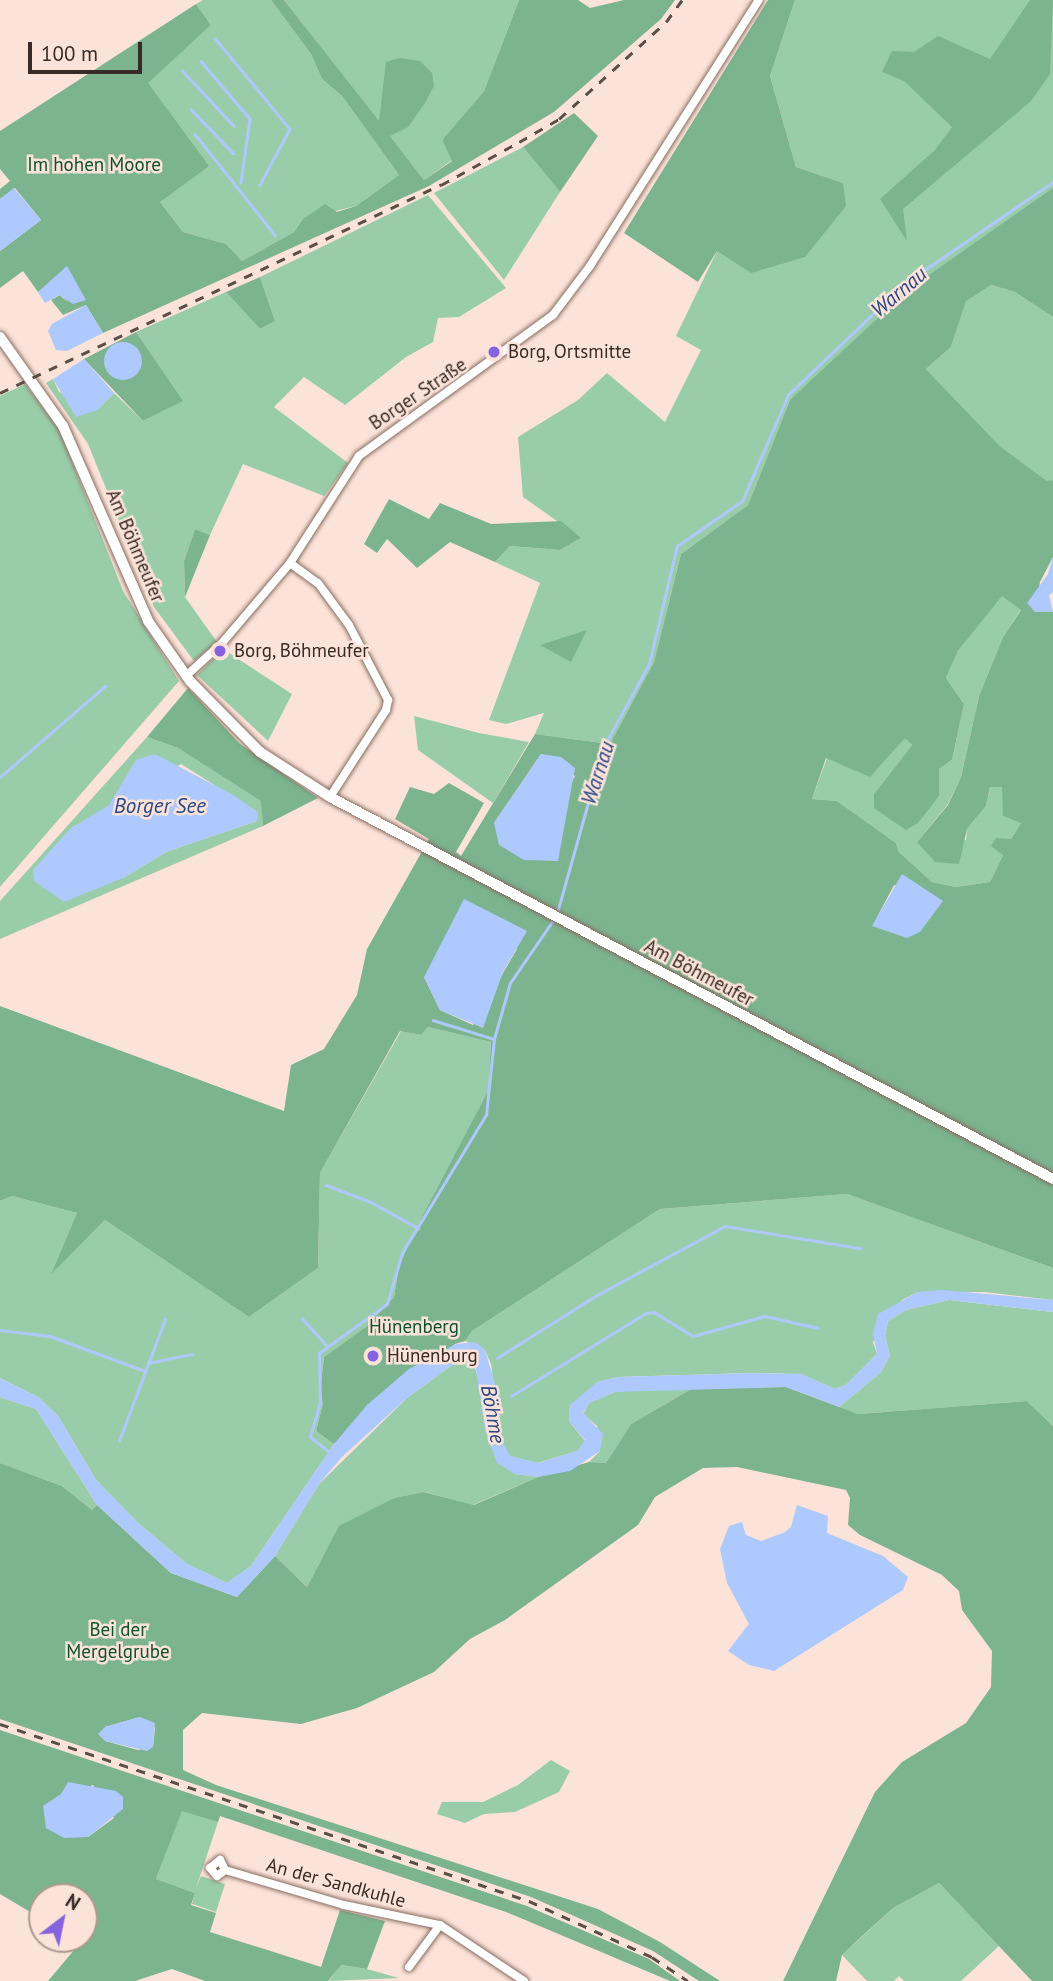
<!DOCTYPE html>
<meta charset="utf-8">
<style>
body{margin:0}
#map{position:relative;width:1053px;height:1981px;overflow:hidden;background:#fce3d9;font-family:"PT Sans",sans-serif}
div>[style]{position:absolute}
.green>*{inset:0;background:#99cdaa}
.forest>*{inset:0;background:#7bb48f}
.water>*{inset:0;background:#aec9fe}
.round{border-radius:50%}
.stream>*{height:2.5px;margin:-1.25px;padding:0 1.25px;transform-origin:1.25px;border-radius:1.25px;background:#aec9fe}
.roads{filter:drop-shadow(0 0 2px #876c61) drop-shadow(0 0 2px #876c61)}
.minor>*{height:8px;margin:-4px;padding:0 4px;transform-origin:4px;border-radius:4px;background:#fff}
.tertiary>*{height:10px;margin:-5px;padding:0 5px;transform-origin:5px;border-radius:5px;background:#fff}
.rail>*{height:2.5px;margin-top:-1.25px;transform-origin:0;background:repeating-linear-gradient(90deg,#5b4d47 0 9px,transparent 0 18px)}
.dots>*{width:19px;height:19px;translate:-50% -50%;box-sizing:border-box;border:4px solid #fce3d9;border-radius:50%}
span{translate:-50% -50%;white-space:nowrap;text-align:center;line-height:1.15;-webkit-text-stroke:5px #fce3d9;paint-order:stroke}
.park-label{font-size:19px;color:#0b512e}
.poi-label{font-size:19px;color:#362b26}
.left{translate:0 -50%;text-align:left}
.street-label{font-size:19px;color:#362b26}
.water-label{font-size:21px;color:#294685;font-style:italic}
.north{position:absolute;left:28px;top:1883px;width:70px;height:70px;box-sizing:border-box;background:#fce3d9;border:2px solid #ad9991;border-radius:50%;rotate:32deg;font-size:19px;font-weight:700;line-height:28px;text-align:center;color:#362b26}
.north::after{content:'';display:block;margin:auto;width:24px;height:32px;background:#8663de;clip-path:polygon(50% 0,100% 100%,50% 72%,0 100%)}
.scale{position:absolute;left:28px;top:42px;width:114px;height:32px;box-sizing:border-box;border:4px solid #362b26;border-top:0;padding-left:9px;font-size:21px;line-height:24px;white-space:nowrap;color:#362b26;-webkit-text-stroke:5px #fce3d9;paint-order:stroke}
</style>
<div id="map">
<div class="green">
<div style="clip-path:polygon(203px 0,271px 0,311px 54px,322px 79px,342px 96px,399px 175px,356px 206px,303px 219px,294px 232px,242px 261px,226px 244px,183px 232px,160px 202px,148px 82px,211px 25px,196px 4px)"></div>
<div style="clip-path:polygon(284px 0,519px 0,484px 91px,442px 140px,452px 160px,424px 180px)"></div>
<div style="clip-path:polygon(795px 0,1053px 0,1053px 188px,790px 400px,748px 505px,681px 554px,654px 662px,610px 744px,535px 734px,544px 713px,506px 724px,489px 720px,540px 583px,495px 562px,510px 546px,560px 550px,581px 538px,523px 497px,518px 437px,578px 400px,607px 373px,665px 422px,701px 350px,676px 336px,717px 251px,843px 183px,796px 167px,770px 76px)"></div>
<div style="clip-path:polygon(523px 147px,560px 192px,504px 280px,434px 193px)"></div>
<div style="clip-path:polygon(428px 195px,506px 288px,459px 317px,438px 318px,433px 342px,406px 357px,345px 405px,304px 377px,274px 407px,348px 463px,324px 496px,243px 464px,210px 535px,195px 529px,184px 561px,185px 597px,217px 642px,194px 661px,154px 607px,88px 444px,46px 383px,53px 379px,59px 392px,97px 410px,114px 393px,143px 421px,182px 401px,136px 332px,226px 292px,260px 329px,275px 321px,260px 277px)"></div>
<div style="clip-path:polygon(991px 285px,1015px 292px,1053px 317px,1053px 480px,1048px 482px,1000px 446px,926px 369px,951px 347px,966px 300px)"></div>
<div style="clip-path:polygon(25px 384px,60px 431px,123px 591px,179px 681px,0 887px,0 396px)"></div>
<div style="clip-path:polygon(1002px 595px,1021px 609px,1003px 637px,979px 696px,961px 777px,948px 804px,917px 842px,966px 840px,967px 829px,986px 806px,990px 787px,1003px 787px,1021px 823px,1011px 839px,992px 845px,1003px 855px,990px 882px,956px 887px,932px 882px,899px 852px,896px 843px,837px 801px,812px 799px,827px 758px,905px 737px,912px 745px,874px 794px,939px 796px,939px 769px,952px 760px,964px 704px,946px 678px,958px 651px)"></div>
<div style="clip-path:polygon(223px 649px,292px 694px,268px 741px,197px 675px)"></div>
<div style="clip-path:polygon(414px 716px,479px 733px,529px 742px,493px 803px,418px 750px)"></div>
<div style="clip-path:polygon(evenodd,147px 737px,178px 748px,262px 801px,263px 826px,0 939px,0 901px,147px 737px,181px 764px,257px 812px,257px 821px,166px 852px,123px 878px,70px 829px,181px 764px)"></div>
<div style="clip-path:polygon(428px 1027px,491px 1042px,488px 1091px,399px 1266px,394px 1297px,367px 1326px,324px 1357px,320px 1392px,323px 1404px,316px 1431px,334px 1444px,251px 1566px,227px 1583px,187px 1564px,139px 1524px,96px 1480px,58px 1416px,38px 1397px,0 1378px,0 1201px,12px 1196px,77px 1213px,52px 1272px,105px 1220px,249px 1317px,318px 1268px,320px 1173px,401px 1031px,421px 1035px)"></div>
<div style="clip-path:polygon(847px 1194px,1053px 1268px,1053px 1300px,984px 1292px,918px 1292px,902px 1300px,873px 1342px,877px 1354px,846px 1385px,835px 1389px,801px 1374px,751px 1373px,618px 1377px,597px 1382px,569px 1421px,585px 1441px,578px 1451px,537px 1463px,509px 1456px,501px 1440px,491px 1364px,485px 1350px,465px 1341px,472px 1331px,660px 1209px)"></div>
<div style="clip-path:polygon(949px 1300px,1053px 1312px,1053px 1426px,1027px 1401px,858px 1414px,839px 1407px,880px 1373px,890px 1356px,885px 1336px,888px 1321px,906px 1310px)"></div>
<div style="clip-path:polygon(471px 1356px,483px 1393px,485px 1430px,515px 1474px,538px 1477px,473px 1505px,425px 1492px,394px 1498px,339px 1527px,307px 1587px,275px 1556px,319px 1484px,407px 1398px,459px 1360px)"></div>
<div style="clip-path:polygon(657px 1388px,693px 1388px,631px 1424px,606px 1463px,589px 1462px,600px 1451px,597px 1426px,583px 1414px,589px 1403px,615px 1392px)"></div>
<div style="clip-path:polygon(0 1397px,36px 1409px,97px 1505px,92px 1510px,62px 1486px,0 1463px)"></div>
<div style="clip-path:polygon(551px 1760px,570px 1771px,559px 1792px,515px 1812px,484px 1814px,465px 1823px,437px 1814px,442px 1802px,483px 1802px,518px 1785px)"></div>
<div style="clip-path:polygon(182px 1810px,218px 1822px,196px 1888px,201px 1876px,225px 1884px,216px 1912px,192px 1904px,195px 1893px,156px 1879px)"></div>
<div style="clip-path:polygon(939px 1883px,999px 1946px,961px 1981px,904px 1981px,899px 1976px,894px 1981px,867px 1981px,842px 1955px,893px 1908px)"></div>
<div style="clip-path:polygon(340px 1965px,367px 1969px,399px 1978px,329px 1981px)"></div>
</div>
<div class="forest">
<div style="clip-path:polygon(271px 0,284px 0,379px 121px,386px 62px,399px 58px,420px 61px,432px 73px,434px 86px,425px 103px,408px 127px,390px 136px,424px 180px,452px 161px,442px 140px,484px 91px,519px 0,578px 0,590px 8px,624px 0,675px 0,661px 19px,554px 112px,429px 186px,103px 333px,86px 305px,63px 315px,51px 300px,60px 295px,68px 303px,51px 282px,38px 292px,23px 271px,0 288px,0 251px,41px 220px,15px 188px,0 199px,0 189px,10px 181px,0 169px,0 131px,196px 4px,211px 25px,148px 83px,209px 166px,160px 202px,183px 232px,226px 244px,242px 261px,294px 232px,303px 219px,325px 204px,337px 212px,356px 206px,399px 175px,342px 96px,322px 79px,311px 54px)"></div>
<div style="clip-path:polygon(768px 0,795px 0,770px 76px,796px 167px,843px 183px,846px 206px,805px 257px,751px 273px,717px 251px,698px 282px,624px 233px)"></div>
<div style="clip-path:polygon(1030px 0,1053px 0,1050px 74px,1031px 101px,903px 209px,907px 241px,880px 199px,935px 150px,952px 127px,904px 81px,882px 72px,892px 51px,914px 52px,938px 36px,990px 59px)"></div>
<div style="clip-path:polygon(574px 113px,598px 136px,560px 192px,523px 147px)"></div>
<div style="clip-path:polygon(evenodd,1053px 188px,1053px 317px,1015px 292px,991px 285px,966px 301px,951px 347px,926px 369px,1000px 446px,1047px 481px,1053px 480px,1053px 557px,1040px 582px,1035px 612px,1053px 612px,1053px 1268px,847px 1194px,660px 1209px,472px 1331px,465px 1341px,455px 1344px,334px 1444px,316px 1431px,323px 1404px,320px 1392px,324px 1357px,367px 1326px,394px 1297px,399px 1266px,416px 1229px,488px 1091px,491px 1042px,428px 1027px,421px 1035px,400px 1031px,320px 1173px,318px 1268px,249px 1317px,105px 1220px,51px 1274px,77px 1213px,12px 1196px,0 1201px,0 1006px,284px 1111px,291px 1065px,324px 1049px,357px 995px,367px 949px,429px 839px,395px 819px,410px 787px,434px 794px,449px 783px,484px 803px,456px 852px,461px 856px,535px 734px,610px 744px,654px 662px,681px 554px,748px 505px,790px 400px,909px 289px,1053px 188px,1002px 596px,1021px 610px,1003px 637px,979px 696px,961px 777px,948px 805px,917px 842px,935px 862px,959px 864px,967px 829px,986px 806px,990px 787px,1002px 787px,1003px 816px,1021px 823px,1011px 839px,996px 838px,991px 846px,1003px 855px,990px 882px,956px 887px,932px 882px,899px 852px,896px 843px,837px 801px,812px 799px,826px 758px,870px 777px,905px 738px,912px 745px,874px 794px,874px 808px,906px 830px,918px 823px,939px 796px,939px 769px,952px 760px,964px 704px,946px 678px,958px 651px,1002px 596px,1053px 188px,541px 754px,575px 776px,569px 786px,494px 823px,541px 754px,1053px 188px,894px 885px,943px 901px,873px 925px,894px 885px,1053px 188px,517px 949px,473px 1025px,440px 1010px,424px 977px,517px 949px)"></div>
<div style="clip-path:polygon(260px 277px,275px 321px,260px 329px,226px 292px)"></div>
<div style="clip-path:polygon(136px 332px,183px 401px,143px 421px,84px 359px)"></div>
<div style="clip-path:polygon(389px 499px,429px 519px,440px 503px,491px 524px,561px 521px,581px 538px,560px 550px,510px 546px,495px 562px,450px 542px,417px 568px,387px 539px,377px 553px,364px 544px)"></div>
<div style="clip-path:polygon(195px 529px,210px 535px,185px 597px,184px 561px)"></div>
<div style="clip-path:polygon(587px 630px,571px 662px,540px 645px)"></div>
<div style="clip-path:polygon(188px 688px,240px 744px,318px 798px,263px 826px,261px 801px,178px 748px,147px 737px)"></div>
<div style="clip-path:polygon(evenodd,786px 1387px,858px 1414px,1027px 1401px,1053px 1426px,1053px 1981px,1032px 1981px,939px 1883px,893px 1908px,861px 1937px,842px 1955px,836px 1981px,783px 1981px,875px 1792px,902px 1762px,966px 1723px,991px 1687px,992px 1651px,962px 1610px,959px 1591px,942px 1575px,860px 1535px,848px 1525px,850px 1498px,846px 1490px,737px 1467px,703px 1468px,655px 1497px,638px 1525px,505px 1620px,470px 1639px,434px 1672px,357px 1708px,301px 1724px,202px 1713px,183px 1730px,183px 1770px,216px 1785px,598px 1909px,660px 1942px,720px 1981px,699px 1981px,653px 1951px,531px 1897px,0 1719px,0 1463px,62px 1486px,92px 1510px,97px 1505px,171px 1573px,237px 1597px,275px 1556px,307px 1587px,339px 1526px,394px 1498px,424px 1492px,474px 1505px,538px 1477px,589px 1462px,606px 1463px,631px 1424px,693px 1388px,786px 1387px,140px 1717px,155px 1728px,153px 1747px,138px 1750px,105px 1741px,105px 1727px,140px 1717px)"></div>
<div style="clip-path:polygon(evenodd,0 1730px,527px 1906px,649px 1959px,680px 1981px,670px 1981px,506px 1912px,220px 1816px,218px 1822px,182px 1811px,156px 1879px,195px 1893px,191px 1905px,216px 1913px,210px 1932px,321px 1967px,340px 1910px,385px 1921px,367px 1969px,341px 1965px,328px 1981px,205px 1981px,172px 1969px,135px 1981px,48px 1981px,80px 1943px,75px 1939px,84px 1939px,84px 1897px,42px 1897px,42px 1919px,0 1894px,0 1730px,93px 1785px,114px 1818px,88px 1837px,43px 1806px,93px 1785px)"></div>
</div>
<div class="water">
<div style="clip-path:polygon(14px 188px,41px 220px,0 251px,0 199px)"></div>
<div style="clip-path:polygon(67px 266px,86px 300px,73px 304px,59px 295px,45px 303px,38px 292px)"></div>
<div style="clip-path:polygon(86px 305px,103px 333px,67px 351px,56px 350px,48px 331px,52px 324px)"></div>
<div class="round" style="left:104px;top:342px;width:38px;height:38px"></div>
<div style="clip-path:polygon(84px 359px,114px 393px,97px 410px,76px 417px,53px 379px)"></div>
<div style="clip-path:polygon(1053px 557px,1053px 592px,1049px 595px,1053px 612px,1035px 612px,1027px 603px,1048px 574px)"></div>
<div style="clip-path:polygon(155px 754px,235px 796px,258px 813px,257px 821px,166px 852px,123px 878px,64px 902px,34px 881px,33px 870px,70px 829px,109px 805px,136px 760px)"></div>
<div style="clip-path:polygon(541px 754px,561px 757px,575px 768px,558px 861px,524px 860px,499px 845px,494px 823px)"></div>
<div style="clip-path:polygon(902px 874px,943px 901px,920px 932px,907px 938px,872px 926px)"></div>
<div style="clip-path:polygon(464px 899px,527px 931px,503px 972px,483px 1028px,440px 1010px,424px 977px)"></div>
<div style="clip-path:polygon(942px 1290px,1053px 1300px,1053px 1312px,949px 1300px,906px 1310px,888px 1321px,885px 1336px,890px 1356px,880px 1373px,839px 1407px,786px 1387px,615px 1392px,589px 1403px,583px 1413px,603px 1434px,600px 1451px,570px 1471px,538px 1477px,515px 1474px,497px 1463px,485px 1430px,475px 1363px,471px 1357px,459px 1360px,407px 1398px,342px 1457px,319px 1484px,275px 1556px,237px 1597px,171px 1573px,97px 1505px,36px 1409px,0 1397px,0 1378px,38px 1397px,58px 1416px,96px 1480px,139px 1524px,187px 1564px,227px 1583px,251px 1566px,334px 1444px,367px 1405px,409px 1369px,456px 1344px,475px 1342px,485px 1350px,499px 1397px,501px 1440px,510px 1456px,538px 1463px,578px 1451px,585px 1440px,569px 1421px,569px 1406px,597px 1382px,618px 1377px,751px 1373px,801px 1374px,835px 1389px,846px 1385px,877px 1354px,873px 1334px,878px 1314px,918px 1292px)"></div>
<div style="clip-path:polygon(797px 1505px,828px 1516px,827px 1533px,883px 1556px,908px 1577px,903px 1590px,774px 1671px,749px 1665px,728px 1651px,749px 1624px,727px 1583px,720px 1549px,729px 1526px,742px 1522px,746px 1535px,761px 1541px,785px 1532px,791px 1527px)"></div>
<div style="clip-path:polygon(140px 1717px,155px 1723px,153px 1747px,147px 1751px,105px 1741px,98px 1734px,105px 1727px)"></div>
<div style="clip-path:polygon(68px 1782px,116px 1791px,123px 1797px,123px 1809px,88px 1837px,64px 1838px,46px 1828px,43px 1806px,61px 1794px)"></div>
</div>
<div class="stream">
<div style="left:215px;top:38px;width:118px;rotate:50.5deg"></div>
<div style="left:290px;top:129px;width:64px;rotate:118.2deg"></div>
<div style="left:201px;top:61px;width:76px;rotate:49.8deg"></div>
<div style="left:250px;top:119px;width:64px;rotate:98.1deg"></div>
<div style="left:182px;top:70px;width:76px;rotate:47.1deg"></div>
<div style="left:191px;top:109px;width:61px;rotate:46.3deg"></div>
<div style="left:195px;top:134px;width:129px;rotate:51.6deg"></div>
<div style="left:0;top:777px;width:139px;rotate:-40.9deg"></div>
<div style="left:557px;top:913px;width:173px;rotate:-74.3deg"></div>
<div style="left:604px;top:746px;width:94px;rotate:-61.2deg"></div>
<div style="left:649px;top:664px;width:121px;rotate:-76.7deg"></div>
<div style="left:677px;top:546px;width:79px;rotate:-34.7deg"></div>
<div style="left:742px;top:501px;width:116px;rotate:-66.5deg"></div>
<div style="left:788px;top:395px;width:161px;rotate:-43.7deg"></div>
<div style="left:904px;top:284px;width:181px;rotate:-34.4deg"></div>
<div style="left:433px;top:1020px;width:64px;rotate:17.3deg"></div>
<div style="left:326px;top:1185px;width:48px;rotate:20.7deg"></div>
<div style="left:371px;top:1202px;width:54px;rotate:29deg"></div>
<div style="left:302px;top:1318px;width:38px;rotate:48deg"></div>
<div style="left:0;top:1330px;width:50px;rotate:6.8deg"></div>
<div style="left:50px;top:1336px;width:101px;rotate:20.2deg"></div>
<div style="left:497px;top:1358px;width:118px;rotate:-32.2deg"></div>
<div style="left:597px;top:1295px;width:145px;rotate:-28.3deg"></div>
<div style="left:725px;top:1226px;width:137px;rotate:9.3deg"></div>
<div style="left:148px;top:1363px;width:45px;rotate:-11.6deg"></div>
<div style="left:511px;top:1396px;width:158px;rotate:-31.6deg"></div>
<div style="left:646px;top:1313px;width:8px;rotate:-7deg"></div>
<div style="left:654px;top:1312px;width:46px;rotate:31.6deg"></div>
<div style="left:693px;top:1336px;width:75px;rotate:-15.5deg"></div>
<div style="left:765px;top:1316px;width:54px;rotate:12.8deg"></div>
<div style="left:119px;top:1441px;width:130px;rotate:-69.3deg"></div>
<div style="left:331px;top:1454px;width:27px;rotate:-141deg"></div>
<div style="left:310px;top:1437px;width:35px;rotate:-74deg"></div>
<div style="left:320px;top:1403px;width:50px;rotate:-91.1deg"></div>
<div style="left:319px;top:1353px;width:84px;rotate:-35.8deg"></div>
<div style="left:387px;top:1304px;width:53px;rotate:-73.6deg"></div>
<div style="left:402px;top:1253px;width:162px;rotate:-58.7deg"></div>
<div style="left:486px;top:1115px;width:76px;rotate:-84deg"></div>
<div style="left:494px;top:1039px;width:58px;rotate:-74.1deg"></div>
<div style="left:510px;top:983px;width:78px;rotate:-55.5deg"></div>
</div>
<div class="roads">
<div class="minor">
<div style="left:290px;top:563px;width:34px;rotate:36deg"></div>
<div style="left:318px;top:583px;width:52px;rotate:53.6deg"></div>
<div style="left:349px;top:625px;width:85px;rotate:62.5deg"></div>
<div style="left:388px;top:700px;width:10px;rotate:101deg"></div>
<div style="left:386px;top:710px;width:103px;rotate:122.8deg"></div>
<div style="left:186px;top:676px;width:49px;rotate:-42.5deg"></div>
<div style="left:222px;top:643px;width:105px;rotate:-49.6deg"></div>
<div style="left:290px;top:563px;width:127px;rotate:-57.2deg"></div>
<div style="left:359px;top:456px;width:240px;rotate:-36deg"></div>
<div style="left:553px;top:315px;width:61px;rotate:-52.9deg"></div>
<div style="left:590px;top:266px;width:315px;rotate:-57.6deg"></div>
<div style="left:225px;top:1870px;width:10px;rotate:143deg"></div>
<div style="left:217px;top:1876px;width:11px;rotate:-131deg"></div>
<div style="left:210px;top:1868px;width:13px;rotate:-39deg"></div>
<div style="left:220px;top:1860px;width:11px;rotate:63deg"></div>
<div style="left:225px;top:1870px;width:124px;rotate:16.4deg"></div>
<div style="left:344px;top:1905px;width:98px;rotate:11.8deg"></div>
<div style="left:440px;top:1925px;width:101px;rotate:33.7deg"></div>
<div style="left:409px;top:1967px;width:52px;rotate:-53.6deg"></div>
</div>
<div class="tertiary">
<div style="left:0;top:337px;width:109px;rotate:54.7deg"></div>
<div style="left:63px;top:426px;width:213px;rotate:66.4deg"></div>
<div style="left:148px;top:621px;width:73px;rotate:55deg"></div>
<div style="left:190px;top:681px;width:100px;rotate:45.4deg"></div>
<div style="left:260px;top:752px;width:83px;rotate:32.7deg"></div>
<div style="left:330px;top:797px;width:818px;rotate:27.85deg"></div>
</div>
</div>
<div class="rail">
<div style="left:0;top:393px;width:488px;rotate:-25.3deg"></div>
<div style="left:441px;top:185px;width:89px;rotate:-28.9deg"></div>
<div style="left:519px;top:142px;width:46px;rotate:-29.9deg"></div>
<div style="left:559px;top:119px;width:144px;rotate:-42.2deg"></div>
<div style="left:666px;top:22px;width:27px;rotate:-54deg"></div>
<div style="left:0;top:1724px;width:558px;rotate:18.5deg"></div>
<div style="left:529px;top:1901px;width:135px;rotate:24.5deg"></div>
<div style="left:652px;top:1957px;width:43px;rotate:33.7deg"></div>
</div>
<div class="dots">
<div style="left:494px;top:352px;background:#8663de"></div>
<div style="left:220px;top:651px;background:#8663de"></div>
<div style="left:373px;top:1356px;background:#8663de"></div>
</div>
<div class="park-label">
<span style="left:94px;top:165px">Im hohen Moore</span>
<span style="left:414px;top:1327px">Hünenberg</span>
<span style="left:118px;top:1641px">Bei der<br>Mergelgrube</span>
</div>
<div class="poi-label">
<span class="left" style="left:508px;top:352px">Borg, Ortsmitte</span>
<span class="left" style="left:234px;top:651px">Borg, Böhmeufer</span>
<span class="left" style="left:387px;top:1356px">Hünenburg</span>
</div>
<div class="street-label">
<span style="left:418px;top:394px;rotate:-34deg">Borger Straße</span>
<span style="left:135px;top:546px;rotate:67deg">Am Böhmeufer</span>
<span style="left:699px;top:973px;rotate:28deg">Am Böhmeufer</span>
<span style="left:336px;top:1883px;rotate:15deg">An der Sandkuhle</span>
</div>
<div class="water-label">
<span style="left:899px;top:292px;rotate:-40deg">Warnau</span>
<span style="left:598px;top:773px;rotate:-72deg">Warnau</span>
<span style="left:160px;top:806px">Borger See</span>
<span style="left:493px;top:1414px;rotate:80deg">Böhme</span>
</div>
<div class="north">N</div>
<div class="scale">100 m</div>
</div>
